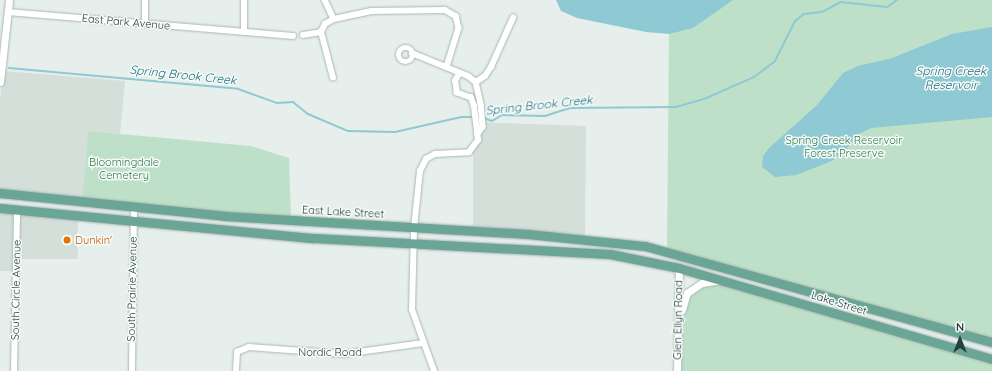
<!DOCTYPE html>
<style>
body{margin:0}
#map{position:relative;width:992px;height:371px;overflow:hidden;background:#e6efeb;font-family:Quicksand,sans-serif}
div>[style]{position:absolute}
.built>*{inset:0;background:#d4dfda}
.green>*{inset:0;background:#bfe0c8}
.water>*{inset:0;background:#8ec9d4}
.stream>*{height:2px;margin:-1px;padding:0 1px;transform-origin:1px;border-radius:1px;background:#8ec9d4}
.roads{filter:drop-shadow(0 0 1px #a8b8b2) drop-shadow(0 0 1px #a8b8b2)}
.minor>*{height:5.5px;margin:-2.75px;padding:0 2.75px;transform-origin:2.75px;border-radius:2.75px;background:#fff}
.minor>.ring{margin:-2.75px;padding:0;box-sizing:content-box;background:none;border:5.5px solid #fff;border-radius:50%}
.tertiary>*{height:7px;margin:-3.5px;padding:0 3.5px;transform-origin:3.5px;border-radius:3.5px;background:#fff}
.primary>*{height:9px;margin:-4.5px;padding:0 4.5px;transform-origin:4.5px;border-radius:4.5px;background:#6aa596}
.dots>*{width:11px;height:11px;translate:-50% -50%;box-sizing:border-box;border:2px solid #f7fbf9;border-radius:50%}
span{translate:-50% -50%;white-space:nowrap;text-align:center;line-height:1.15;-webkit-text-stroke:3px #f7fbf9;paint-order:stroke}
.street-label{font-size:11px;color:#24423a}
.park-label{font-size:11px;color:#2d7a4b}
.food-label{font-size:11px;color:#c56008}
.left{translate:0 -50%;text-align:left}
.water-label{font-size:12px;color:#1c6f80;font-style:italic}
.north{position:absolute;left:940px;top:319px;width:40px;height:40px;-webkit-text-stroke:3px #f7fbf9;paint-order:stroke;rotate:0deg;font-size:11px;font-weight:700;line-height:16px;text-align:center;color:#24423a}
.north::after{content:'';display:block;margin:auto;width:14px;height:18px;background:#24423a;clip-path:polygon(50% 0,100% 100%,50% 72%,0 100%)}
</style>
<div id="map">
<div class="built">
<div style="clip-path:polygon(3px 71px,125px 81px,120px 134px,88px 131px,82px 200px,0 191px,0 99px)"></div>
<div style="clip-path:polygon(472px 122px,586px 126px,585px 236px,473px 229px,473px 143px,476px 135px)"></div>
<div style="clip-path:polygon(0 209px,78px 217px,78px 259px,18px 259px,17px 271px,0 271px)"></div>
</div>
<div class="green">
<div style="clip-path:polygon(726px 0,992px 0,992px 341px,667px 251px,669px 34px)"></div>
<div style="clip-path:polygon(88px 131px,251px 146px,289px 158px,291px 219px,82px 200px)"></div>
<div style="clip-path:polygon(720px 283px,992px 360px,992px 371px,680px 371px,683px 320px,689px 297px,704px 286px)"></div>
</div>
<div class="water">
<div style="clip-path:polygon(556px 0,733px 0,693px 28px,669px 34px,646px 32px,577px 18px,561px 11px)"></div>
<div style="clip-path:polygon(992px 27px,992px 117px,871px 128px,859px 134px,843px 153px,832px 161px,796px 175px,775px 177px,762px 167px,763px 156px,769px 148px,817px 105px,843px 73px,858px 66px,892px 58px,952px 34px)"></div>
</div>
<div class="stream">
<div style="left:9px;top:68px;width:230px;rotate:5.2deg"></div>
<div style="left:238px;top:89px;width:41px;rotate:19.7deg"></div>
<div style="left:277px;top:103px;width:16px;rotate:-4deg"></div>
<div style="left:293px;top:102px;width:19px;rotate:39deg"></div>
<div style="left:308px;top:114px;width:43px;rotate:23deg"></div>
<div style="left:348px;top:131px;width:47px;rotate:1.2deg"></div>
<div style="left:395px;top:132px;width:68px;rotate:-12.8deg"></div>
<div style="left:461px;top:117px;width:13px"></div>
<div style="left:483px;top:118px;width:9px;rotate:18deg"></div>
<div style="left:492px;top:121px;width:12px;rotate:-31deg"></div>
<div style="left:502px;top:115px;width:43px;rotate:1.3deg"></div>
<div style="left:545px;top:116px;width:26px;rotate:-18deg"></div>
<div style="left:570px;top:108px;width:106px;rotate:-0.5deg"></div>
<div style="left:676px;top:107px;width:29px;rotate:-16deg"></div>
<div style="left:704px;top:99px;width:55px;rotate:-23.7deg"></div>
<div style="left:754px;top:77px;width:26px;rotate:-37deg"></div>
<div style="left:775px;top:61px;width:45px;rotate:-63.4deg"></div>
<div style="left:795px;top:21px;width:11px;rotate:-38deg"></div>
<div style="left:804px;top:14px;width:18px;rotate:-6deg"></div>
<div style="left:822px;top:12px;width:21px;rotate:-28deg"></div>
<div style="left:841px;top:2px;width:46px;rotate:6.2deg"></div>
<div style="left:887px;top:7px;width:12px;rotate:-35deg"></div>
</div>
<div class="roads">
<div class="minor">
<div style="left:325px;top:0;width:21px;rotate:65deg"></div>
<div style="left:334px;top:19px;width:38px;rotate:-12deg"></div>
<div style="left:371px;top:11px;width:74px;rotate:-0.8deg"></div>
<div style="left:445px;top:10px;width:13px;rotate:29deg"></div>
<div style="left:456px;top:16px;width:12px;rotate:76deg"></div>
<div style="left:459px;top:28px;width:41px;rotate:107.1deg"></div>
<div style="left:8px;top:12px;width:286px;rotate:4.8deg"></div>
<div style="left:145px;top:23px;width:23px;rotate:-90deg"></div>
<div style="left:244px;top:32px;width:32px;rotate:-90deg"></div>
<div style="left:303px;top:35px;width:18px;rotate:-9deg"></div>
<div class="ring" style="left:399px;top:48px;width:8.5px;height:8.5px"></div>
<div style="left:412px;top:53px;width:61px;rotate:22.3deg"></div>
<div style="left:468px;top:76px;width:10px;rotate:37deg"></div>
<div style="left:476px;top:82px;width:23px;rotate:77deg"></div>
<div style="left:481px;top:104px;width:23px;rotate:85deg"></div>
<div style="left:483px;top:127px;width:9px;rotate:126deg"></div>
<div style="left:333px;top:78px;width:48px;rotate:-104.6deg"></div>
<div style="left:321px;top:32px;width:9px;rotate:-63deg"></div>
<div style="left:325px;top:24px;width:10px;rotate:-29deg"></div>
<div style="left:476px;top:82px;width:11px;rotate:-34deg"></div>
<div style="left:485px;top:76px;width:11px;rotate:-56deg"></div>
<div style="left:491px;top:67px;width:54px;rotate:-65.8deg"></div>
<div style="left:237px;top:352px;width:13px;rotate:-23deg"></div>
<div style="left:249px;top:347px;width:95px;rotate:4.2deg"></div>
<div style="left:344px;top:354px;width:80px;rotate:-7.9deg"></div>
<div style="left:14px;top:371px;width:161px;rotate:-88.9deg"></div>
<div style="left:132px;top:371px;width:163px;rotate:-89.3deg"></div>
<div style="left:236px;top:371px;width:19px;rotate:-87deg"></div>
<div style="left:434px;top:371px;width:65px;rotate:-109.8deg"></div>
<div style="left:412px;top:310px;width:82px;rotate:-88.6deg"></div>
<div style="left:414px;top:228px;width:57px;rotate:-84deg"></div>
<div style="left:420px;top:171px;width:13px;rotate:-63deg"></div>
<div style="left:426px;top:159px;width:10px;rotate:-29deg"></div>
<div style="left:435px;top:154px;width:34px;rotate:-3deg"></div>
<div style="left:469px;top:152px;width:15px;rotate:-53deg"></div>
<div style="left:478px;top:140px;width:34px;rotate:-97deg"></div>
<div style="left:474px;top:106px;width:9px;rotate:-111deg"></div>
<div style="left:471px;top:98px;width:15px;rotate:-160deg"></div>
<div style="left:457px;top:93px;width:12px;rotate:-99deg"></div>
<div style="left:455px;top:81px;width:8px;rotate:-60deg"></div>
</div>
<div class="tertiary">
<div style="left:0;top:82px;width:82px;rotate:-83.7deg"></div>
<div style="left:682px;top:310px;width:18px;rotate:-74deg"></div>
<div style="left:687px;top:293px;width:18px;rotate:-34deg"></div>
<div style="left:702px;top:283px;width:18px;rotate:-9deg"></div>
<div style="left:677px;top:371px;width:103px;rotate:-88.9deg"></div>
</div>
<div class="primary">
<div style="left:0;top:193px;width:226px;rotate:5.8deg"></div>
<div style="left:225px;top:216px;width:304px;rotate:3.4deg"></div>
<div style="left:528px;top:234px;width:118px;rotate:5.9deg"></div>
<div style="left:645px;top:246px;width:360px;rotate:15.5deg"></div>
<div style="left:0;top:208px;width:315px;rotate:5.5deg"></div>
<div style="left:314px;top:238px;width:296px;rotate:3.1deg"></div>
<div style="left:610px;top:254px;width:70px;rotate:11.5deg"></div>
<div style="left:679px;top:268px;width:326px;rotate:16.2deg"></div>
</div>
</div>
<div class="dots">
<div style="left:67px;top:240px;background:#e8710a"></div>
</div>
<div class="street-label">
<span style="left:126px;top:22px;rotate:5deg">East Park Avenue</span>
<span style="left:343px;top:212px;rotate:3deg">East Lake Street</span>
<span style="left:132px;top:289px;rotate:-89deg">South Prairie Avenue</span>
<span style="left:16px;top:290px;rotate:-89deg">South Circle Avenue</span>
<span style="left:839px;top:303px;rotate:17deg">Lake Street</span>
<span style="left:678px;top:320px;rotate:-89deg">Glen Ellyn Road</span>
<span style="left:330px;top:352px">Nordic Road</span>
</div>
<div class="park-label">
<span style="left:844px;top:147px">Spring Creek Reservoir<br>Forest Preserve</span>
<span style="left:124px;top:169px">Bloomingdale<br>Cemetery</span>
</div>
<div class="food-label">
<span class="left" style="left:75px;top:240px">Dunkin'</span>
</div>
<div class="water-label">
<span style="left:951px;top:78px">Spring Creek<br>Reservoir</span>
<span style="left:183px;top:75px;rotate:6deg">Spring Brook Creek</span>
<span style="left:539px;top:105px;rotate:-6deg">Spring Brook Creek</span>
</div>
<div class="north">N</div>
</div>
